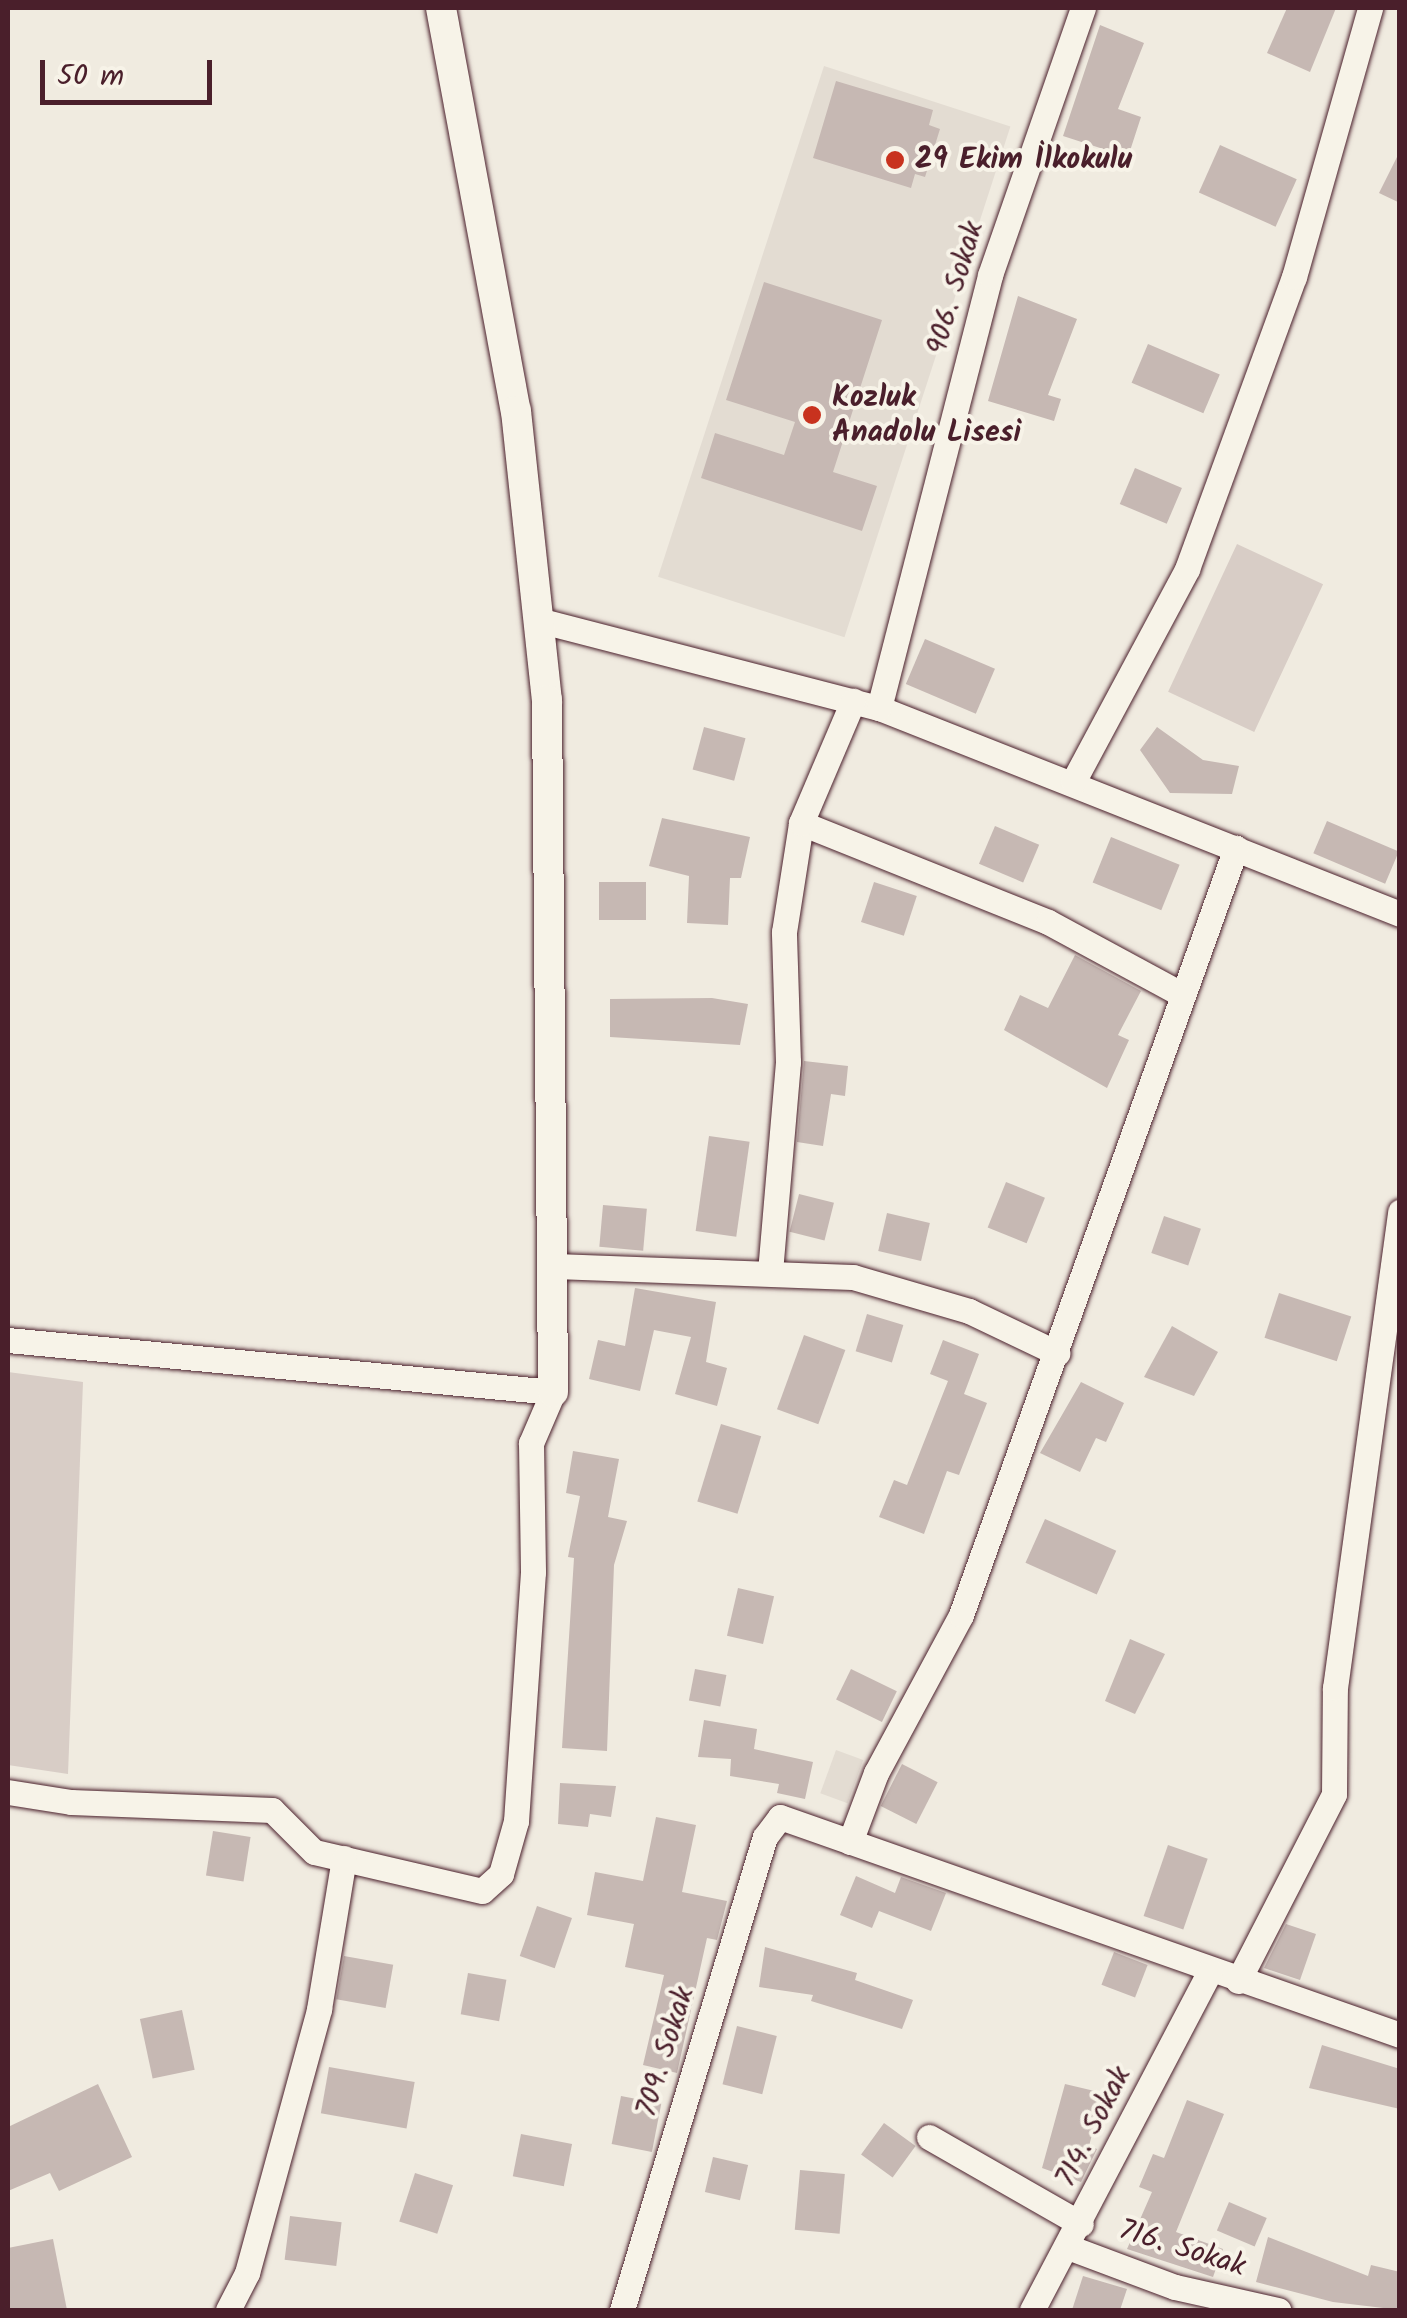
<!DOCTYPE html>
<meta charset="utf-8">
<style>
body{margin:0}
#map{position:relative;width:1407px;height:2318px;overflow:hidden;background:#f0ebe0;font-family:Kalam,sans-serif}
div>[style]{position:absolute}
.built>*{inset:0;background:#e3dcd2;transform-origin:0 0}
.green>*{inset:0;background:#d8cdc6;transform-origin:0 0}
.building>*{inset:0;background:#c6b8b3;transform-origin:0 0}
.roads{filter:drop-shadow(0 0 2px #4a1f2b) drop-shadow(0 0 2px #4a1f2b)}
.minor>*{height:25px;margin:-12.5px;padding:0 12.5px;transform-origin:12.5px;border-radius:12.5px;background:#f7f3e8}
.tertiary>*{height:30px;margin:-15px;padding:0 15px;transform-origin:15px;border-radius:15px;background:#f7f3e8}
.dots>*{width:28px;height:28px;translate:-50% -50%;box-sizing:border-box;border:5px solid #f7f3e8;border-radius:50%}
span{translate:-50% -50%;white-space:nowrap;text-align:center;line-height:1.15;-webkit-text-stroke:8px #f7f3e8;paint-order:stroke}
.poi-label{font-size:30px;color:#4a1f2b;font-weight:700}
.left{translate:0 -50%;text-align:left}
.street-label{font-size:30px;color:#4a1f2b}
.frame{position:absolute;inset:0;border:10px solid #4a1f2b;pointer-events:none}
.scale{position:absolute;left:40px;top:60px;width:172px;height:45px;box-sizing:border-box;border:5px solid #4a1f2b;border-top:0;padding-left:12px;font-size:30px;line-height:35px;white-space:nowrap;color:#4a1f2b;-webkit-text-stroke:8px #f7f3e8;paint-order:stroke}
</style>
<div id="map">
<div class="built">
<div style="left:824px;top:66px;width:196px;height:537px;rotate:18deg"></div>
<div style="left:836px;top:1750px;width:29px;height:46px;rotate:20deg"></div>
</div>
<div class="green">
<div style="left:1237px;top:544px;width:95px;height:163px;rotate:25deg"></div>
<div style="clip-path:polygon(8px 1372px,83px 1382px,68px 1774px,8px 1765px)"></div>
</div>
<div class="building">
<div style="clip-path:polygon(1287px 8px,1336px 8px,1310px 72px,1267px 53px)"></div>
<div style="clip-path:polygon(1100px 25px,1144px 43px,1118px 109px,1141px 117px,1128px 157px,1063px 136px)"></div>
<div style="clip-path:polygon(836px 81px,933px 110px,929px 125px,940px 129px,925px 177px,915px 174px,911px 188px,813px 158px)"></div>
<div style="left:1220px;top:145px;width:84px;height:52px;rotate:24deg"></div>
<div style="clip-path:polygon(1400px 151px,1400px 203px,1379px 193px)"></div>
<div style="clip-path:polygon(764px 282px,882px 320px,833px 472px,877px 486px,862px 531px,701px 478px,715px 433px,784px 455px,795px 422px,726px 400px)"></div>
<div style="clip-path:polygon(1018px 296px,1077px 319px,1048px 395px,1061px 399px,1054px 421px,988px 401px)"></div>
<div style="left:1148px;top:344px;width:78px;height:42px;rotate:23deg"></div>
<div style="left:1135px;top:468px;width:51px;height:39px;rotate:23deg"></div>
<div style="left:925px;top:639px;width:76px;height:49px;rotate:23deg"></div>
<div style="left:704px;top:727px;width:43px;height:44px;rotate:15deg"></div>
<div style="clip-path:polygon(1157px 727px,1203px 760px,1239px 766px,1232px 794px,1170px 793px,1140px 750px)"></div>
<div style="clip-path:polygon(662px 818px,750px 837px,741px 878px,730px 878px,728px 925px,687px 923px,689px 876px,649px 866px)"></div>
<div style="left:1327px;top:821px;width:78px;height:35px;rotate:23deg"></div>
<div style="left:995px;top:826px;width:48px;height:41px;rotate:23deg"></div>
<div style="left:1111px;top:837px;width:74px;height:49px;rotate:22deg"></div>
<div style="left:599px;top:882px;width:47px;height:38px"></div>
<div style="left:874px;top:882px;width:45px;height:42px;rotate:18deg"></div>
<div style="clip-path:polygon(1075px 955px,1141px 991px,1118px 1035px,1129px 1040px,1107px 1088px,1004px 1030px,1020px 995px,1048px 1008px)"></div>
<div style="clip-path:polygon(712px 998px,748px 1004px,740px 1045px,610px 1037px,610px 999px)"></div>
<div style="clip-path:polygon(804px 1061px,848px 1066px,845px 1096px,831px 1094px,823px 1146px,797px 1142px)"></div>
<div style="left:709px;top:1136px;width:41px;height:96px;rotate:8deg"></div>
<div style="left:1006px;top:1182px;width:42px;height:49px;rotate:22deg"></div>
<div style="left:799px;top:1194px;width:36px;height:39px;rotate:14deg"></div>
<div style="left:603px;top:1205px;width:44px;height:42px;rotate:5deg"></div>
<div style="left:887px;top:1213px;width:44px;height:39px;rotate:13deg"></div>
<div style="left:1164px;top:1216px;width:39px;height:39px;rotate:19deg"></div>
<div style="clip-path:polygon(635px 1288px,716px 1302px,706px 1362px,727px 1368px,717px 1406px,675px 1394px,691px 1337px,654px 1330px,640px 1391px,589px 1379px,598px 1340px,625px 1346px)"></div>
<div style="left:1279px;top:1293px;width:76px;height:47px;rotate:18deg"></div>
<div style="left:867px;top:1314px;width:38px;height:39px;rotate:17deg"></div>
<div style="clip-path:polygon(1172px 1326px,1218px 1352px,1194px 1396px,1144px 1377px)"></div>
<div style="left:804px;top:1335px;width:44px;height:79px;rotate:20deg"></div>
<div style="clip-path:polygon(943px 1340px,979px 1354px,964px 1394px,987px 1403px,959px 1475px,947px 1471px,924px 1534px,879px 1517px,894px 1480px,907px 1485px,948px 1381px,930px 1374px)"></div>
<div style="clip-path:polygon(1081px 1382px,1124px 1403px,1106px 1442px,1096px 1438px,1080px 1472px,1040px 1453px)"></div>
<div style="left:721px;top:1424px;width:42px;height:81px;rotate:17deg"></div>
<div style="clip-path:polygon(573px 1451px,619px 1459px,608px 1517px,627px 1521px,614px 1565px,607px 1751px,562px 1748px,574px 1558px,568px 1557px,580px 1496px,566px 1493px)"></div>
<div style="left:1045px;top:1519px;width:78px;height:48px;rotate:24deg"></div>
<div style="left:738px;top:1588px;width:37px;height:49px;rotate:13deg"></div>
<div style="clip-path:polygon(1130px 1639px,1165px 1654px,1135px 1714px,1105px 1701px)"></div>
<div style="left:695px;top:1669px;width:32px;height:32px;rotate:11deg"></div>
<div style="left:851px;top:1669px;width:51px;height:34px;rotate:26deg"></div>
<div style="clip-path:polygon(704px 1720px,757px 1729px,754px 1749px,813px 1762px,805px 1799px,777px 1793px,779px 1784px,730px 1776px,731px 1759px,698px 1757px)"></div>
<div style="left:902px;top:1764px;width:40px;height:47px;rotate:27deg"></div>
<div style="clip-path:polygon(560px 1783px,616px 1786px,611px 1817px,590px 1814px,588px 1827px,558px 1824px)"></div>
<div style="clip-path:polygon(656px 1817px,696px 1825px,682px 1892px,727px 1901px,717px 1940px,707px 1938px,677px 2073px,643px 2065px,664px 1975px,625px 1967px,634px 1924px,587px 1915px,595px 1872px,643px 1881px)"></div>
<div style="left:213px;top:1831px;width:38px;height:45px;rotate:9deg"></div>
<div style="left:1168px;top:1845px;width:42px;height:75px;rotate:19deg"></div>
<div style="clip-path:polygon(856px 1876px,895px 1893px,901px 1877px,946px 1893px,931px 1931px,879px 1911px,872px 1928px,840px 1915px)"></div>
<div style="left:537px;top:1906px;width:37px;height:53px;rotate:19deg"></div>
<div style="clip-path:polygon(1286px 1924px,1316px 1934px,1300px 1980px,1264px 1968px)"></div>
<div style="clip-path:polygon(765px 1947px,857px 1973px,855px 1980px,913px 2000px,902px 2029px,811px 2001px,813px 1995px,759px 1987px)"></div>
<div style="left:1114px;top:1952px;width:36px;height:35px;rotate:21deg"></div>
<div style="left:344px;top:1956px;width:50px;height:44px;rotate:10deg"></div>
<div style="left:468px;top:1973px;width:39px;height:42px;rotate:10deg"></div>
<div style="left:182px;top:2010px;width:61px;height:43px;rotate:78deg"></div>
<div style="left:737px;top:2026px;width:41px;height:60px;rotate:14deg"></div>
<div style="clip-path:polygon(1322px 2045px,1400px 2069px,1400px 2109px,1309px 2088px)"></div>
<div style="left:329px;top:2067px;width:87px;height:47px;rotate:10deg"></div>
<div style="clip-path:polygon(98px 2084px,132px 2157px,59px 2191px,50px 2173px,8px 2191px,8px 2127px)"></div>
<div style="clip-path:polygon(1065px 2084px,1103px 2093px,1089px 2146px,1097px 2149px,1081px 2182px,1042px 2168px)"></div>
<div style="left:621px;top:2096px;width:41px;height:49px;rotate:11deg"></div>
<div style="clip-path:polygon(1187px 2100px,1224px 2114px,1176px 2232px,1223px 2249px,1213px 2277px,1127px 2249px,1152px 2192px,1139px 2187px,1153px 2154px,1164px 2158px)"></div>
<div style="left:884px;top:2123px;width:39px;height:39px;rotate:36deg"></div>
<div style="left:521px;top:2134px;width:52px;height:43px;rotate:11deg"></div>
<div style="left:713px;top:2157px;width:36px;height:36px;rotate:13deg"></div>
<div style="left:800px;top:2170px;width:45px;height:60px;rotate:5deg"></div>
<div style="left:415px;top:2173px;width:40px;height:51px;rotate:18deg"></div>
<div style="left:1229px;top:2202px;width:41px;height:31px;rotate:23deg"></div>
<div style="left:290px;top:2216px;width:52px;height:44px;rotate:7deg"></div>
<div style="clip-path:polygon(1268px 2237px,1368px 2276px,1371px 2265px,1400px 2272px,1400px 2310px,1333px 2302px,1256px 2282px)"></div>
<div style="clip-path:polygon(53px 2239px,67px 2310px,8px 2310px,8px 2248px)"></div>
<div style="clip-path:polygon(1083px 2276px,1127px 2289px,1120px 2310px,1072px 2310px)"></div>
</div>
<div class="roads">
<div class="minor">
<div style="left:538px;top:620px;width:352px;rotate:14.5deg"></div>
<div style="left:879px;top:708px;width:560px;rotate:21.57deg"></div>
<div style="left:879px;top:708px;width:447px;rotate:-75.6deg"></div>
<div style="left:990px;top:275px;width:283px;rotate:-70.8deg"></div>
<div style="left:1073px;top:782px;width:242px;rotate:-61.8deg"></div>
<div style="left:1187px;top:569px;width:311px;rotate:-69.9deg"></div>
<div style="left:1294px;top:277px;width:280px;rotate:-74.2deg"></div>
<div style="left:801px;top:823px;width:266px;rotate:21.8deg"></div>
<div style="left:1048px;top:922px;width:153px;rotate:28.4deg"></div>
<div style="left:554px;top:1266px;width:299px;rotate:2.1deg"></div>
<div style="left:853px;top:1277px;width:121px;rotate:16.3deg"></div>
<div style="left:969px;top:1311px;width:98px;rotate:25.5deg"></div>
<div style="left:770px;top:1272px;width:211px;rotate:-85.1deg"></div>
<div style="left:788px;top:1062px;width:130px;rotate:-91.8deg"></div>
<div style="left:784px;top:932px;width:110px;rotate:-81.1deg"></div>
<div style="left:801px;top:823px;width:133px;rotate:-66.9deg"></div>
<div style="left:8px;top:1340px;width:547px;rotate:5.45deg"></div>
<div style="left:553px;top:1392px;width:56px;rotate:113.3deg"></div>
<div style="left:531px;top:1443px;width:129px;rotate:89.1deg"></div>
<div style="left:533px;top:1572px;width:250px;rotate:93.9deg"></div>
<div style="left:516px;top:1821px;width:55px;rotate:105.8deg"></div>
<div style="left:501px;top:1874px;width:25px;rotate:138deg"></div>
<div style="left:482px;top:1891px;width:172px;rotate:-166.9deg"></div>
<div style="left:314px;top:1852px;width:59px;rotate:-135deg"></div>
<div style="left:272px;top:1810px;width:201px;rotate:-177.7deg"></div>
<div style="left:71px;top:1802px;width:64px;rotate:-171deg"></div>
<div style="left:850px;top:1842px;width:74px;rotate:-69.4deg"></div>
<div style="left:876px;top:1773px;width:179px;rotate:-61.7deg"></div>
<div style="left:961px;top:1615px;width:815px;rotate:-70.28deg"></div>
<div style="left:1238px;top:1981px;width:210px;rotate:-62.8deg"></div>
<div style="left:1334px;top:1794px;width:106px;rotate:-89.5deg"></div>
<div style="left:1335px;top:1688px;width:481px;rotate:-82.2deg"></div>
<div style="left:929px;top:2137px;width:175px;rotate:29.8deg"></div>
<div style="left:1068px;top:2247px;width:114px;rotate:20.5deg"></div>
<div style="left:1175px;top:2287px;width:106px;rotate:12.6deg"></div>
<div style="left:228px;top:2310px;width:42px;rotate:-62.8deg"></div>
<div style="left:247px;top:2273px;width:274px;rotate:-74.7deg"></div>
<div style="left:319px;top:2009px;width:153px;rotate:-80.6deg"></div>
<div style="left:622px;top:2310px;width:494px;rotate:-73.2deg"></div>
<div style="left:765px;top:1837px;width:25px;rotate:-53deg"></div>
<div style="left:780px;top:1817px;width:657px;rotate:19.37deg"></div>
<div style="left:1032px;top:2310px;width:383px;rotate:-62.3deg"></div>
</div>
<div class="tertiary">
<div style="left:441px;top:8px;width:410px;rotate:79.5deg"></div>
<div style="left:516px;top:411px;width:291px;rotate:83.9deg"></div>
<div style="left:547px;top:700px;width:692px;rotate:89.5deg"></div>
</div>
</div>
<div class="dots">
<div style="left:895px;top:160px;background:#c8321e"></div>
<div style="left:812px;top:415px;background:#c8321e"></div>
</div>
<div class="poi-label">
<span class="left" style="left:915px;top:160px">29 Ekim İlkokulu</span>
<span class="left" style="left:832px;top:415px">Kozluk<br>Anadolu Lisesi</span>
</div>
<div class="street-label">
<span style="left:956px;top:288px;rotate:-74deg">906. Sokak</span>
<span style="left:666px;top:2052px;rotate:-73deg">709. Sokak</span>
<span style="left:1094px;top:2127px;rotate:-63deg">714. Sokak</span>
<span style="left:1182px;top:2249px;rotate:17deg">716. Sokak</span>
</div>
<div class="frame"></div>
<div class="scale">50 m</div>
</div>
